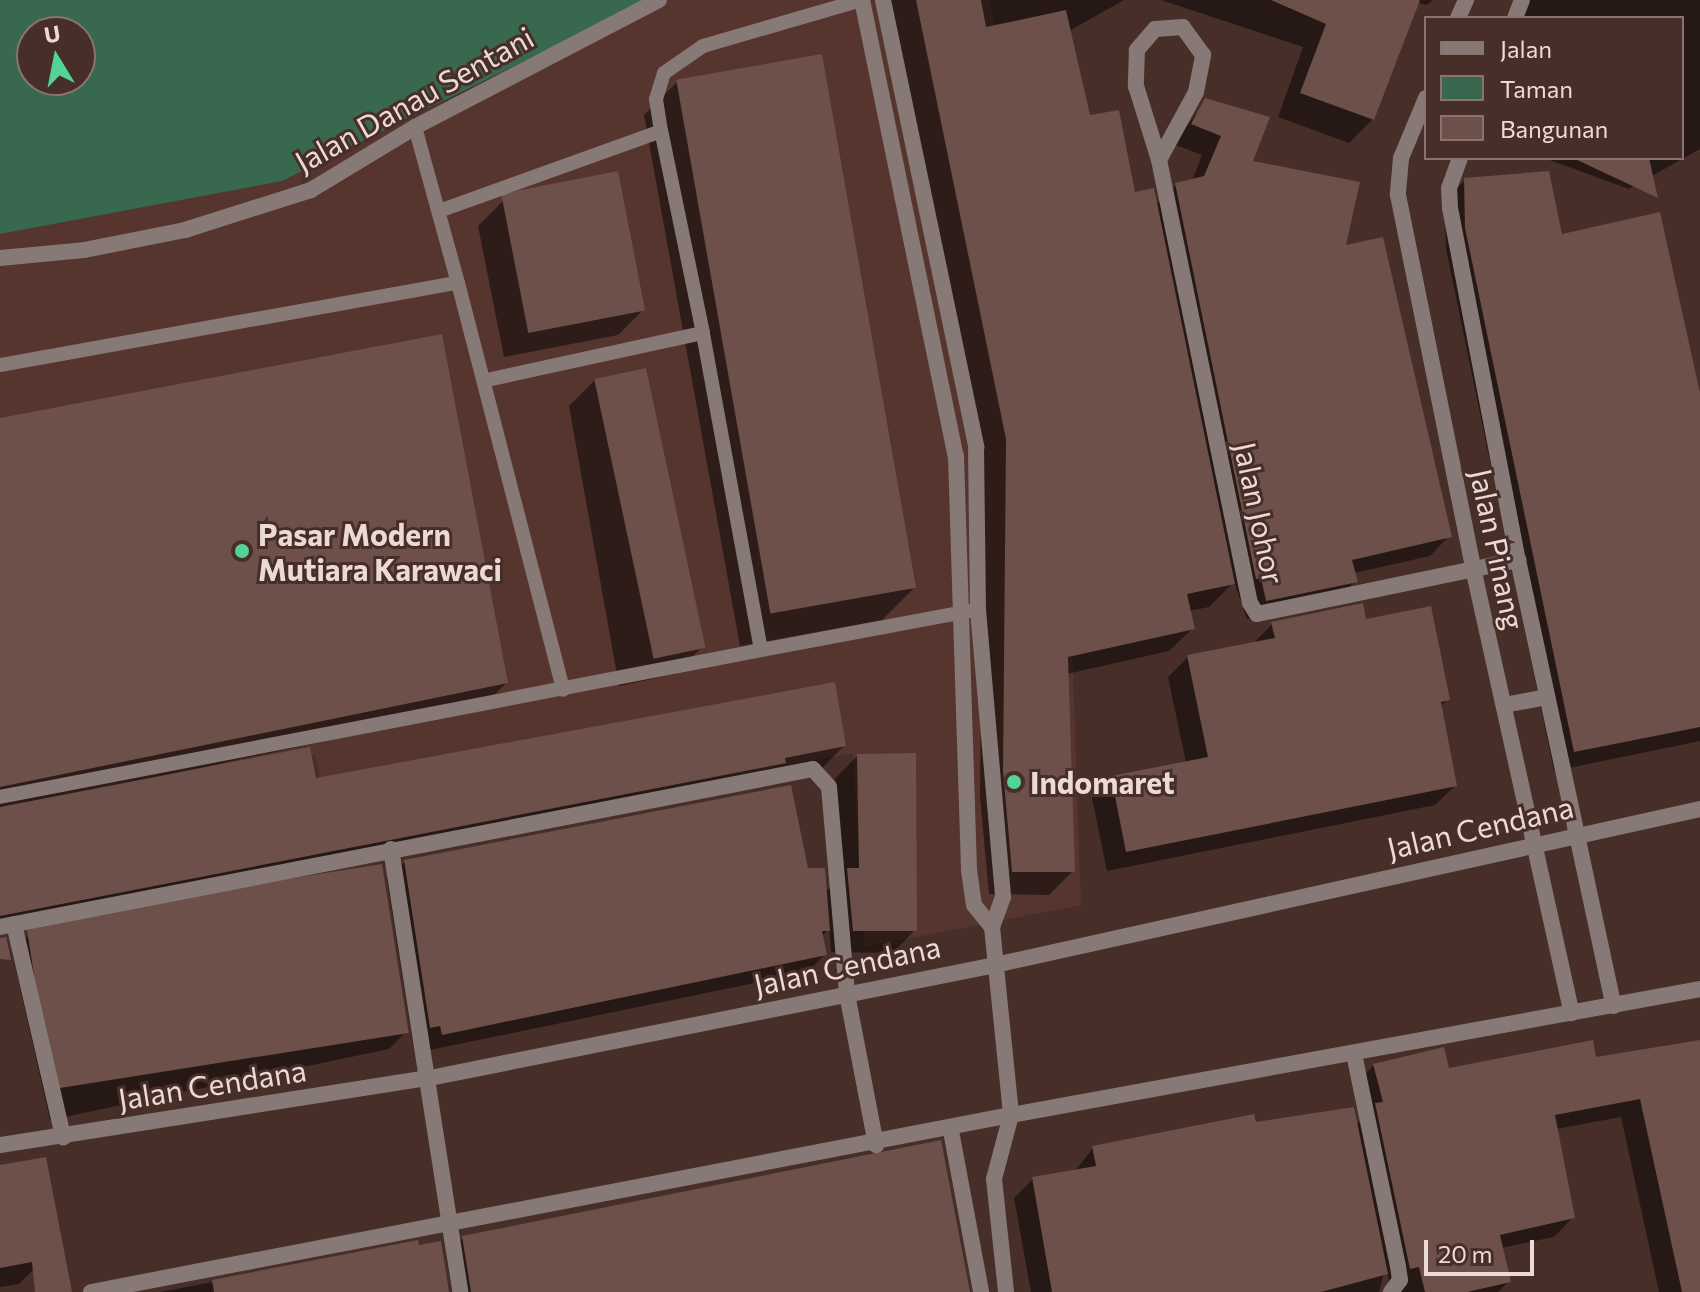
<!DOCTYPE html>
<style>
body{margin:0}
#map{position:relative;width:1700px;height:1292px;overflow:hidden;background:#482e28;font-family:Commissioner,sans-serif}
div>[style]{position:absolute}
.built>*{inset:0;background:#56352e}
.green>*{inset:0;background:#38694f}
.shadow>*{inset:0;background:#0007}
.building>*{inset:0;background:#6c5049;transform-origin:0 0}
.service>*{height:14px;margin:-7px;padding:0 7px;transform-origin:7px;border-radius:7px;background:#877976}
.minor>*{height:16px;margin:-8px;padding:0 8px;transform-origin:8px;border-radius:8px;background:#877976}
.tertiary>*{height:16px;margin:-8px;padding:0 8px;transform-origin:8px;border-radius:8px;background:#877976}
.dots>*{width:22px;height:22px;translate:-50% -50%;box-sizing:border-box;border:4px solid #482e28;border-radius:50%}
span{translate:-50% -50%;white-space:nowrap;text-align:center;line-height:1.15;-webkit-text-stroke:6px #482e28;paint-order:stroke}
.street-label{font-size:30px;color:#ecdad6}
.poi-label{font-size:30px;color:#ecdad6;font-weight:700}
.left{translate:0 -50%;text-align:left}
.legend{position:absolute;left:1424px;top:16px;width:260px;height:144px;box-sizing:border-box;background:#482e28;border:2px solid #8a736e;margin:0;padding:10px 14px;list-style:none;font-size:24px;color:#ecdad6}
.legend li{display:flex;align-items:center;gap:16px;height:40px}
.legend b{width:40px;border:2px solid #8a736e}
.north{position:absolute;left:16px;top:16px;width:80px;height:80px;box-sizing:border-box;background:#482e28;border:2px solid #8a736e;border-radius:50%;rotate:350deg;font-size:22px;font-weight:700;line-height:32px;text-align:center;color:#ecdad6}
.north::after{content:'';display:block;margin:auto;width:28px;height:36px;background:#54d396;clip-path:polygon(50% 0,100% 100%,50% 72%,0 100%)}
.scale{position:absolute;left:1424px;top:1240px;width:110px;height:36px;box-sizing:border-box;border:4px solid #ecdad6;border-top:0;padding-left:10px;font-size:24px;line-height:28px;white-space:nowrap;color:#ecdad6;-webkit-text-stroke:6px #482e28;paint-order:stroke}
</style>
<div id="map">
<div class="built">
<div style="clip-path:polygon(651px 0,990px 0,1064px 410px,1081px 905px,864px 947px,853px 753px,335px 848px,315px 755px,0 815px,0 234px,282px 181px)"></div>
</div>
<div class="green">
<div style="clip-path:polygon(evenodd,0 0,647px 0,282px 181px,0 234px,0 0,32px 32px,80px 32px,80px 80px,32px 80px,32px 32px)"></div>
</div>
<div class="shadow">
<div style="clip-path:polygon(888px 0,1124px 0,1069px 31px,1088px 118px,1133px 195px,1155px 206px,1176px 185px,1192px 181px,1202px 155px,1173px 144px,1206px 101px,1250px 162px,1344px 248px,1449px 536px,1430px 556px,1354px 573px,1355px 581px,1336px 601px,1247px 619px,1234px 582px,1209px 607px,1189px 611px,1193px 628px,1169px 651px,1067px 674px,1073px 871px,1049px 895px,989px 894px,980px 796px,983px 463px)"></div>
<div style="clip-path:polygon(1161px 0,1433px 0,1427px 5px,1416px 2px,1373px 119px,1349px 143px,1278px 117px,1303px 47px)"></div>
<div style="clip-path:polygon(1522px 0,1700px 0,1700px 149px,1629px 189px,1544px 158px,1682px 158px,1682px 18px,1516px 18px)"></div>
<div style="clip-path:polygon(677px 82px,915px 587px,882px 620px,740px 646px,644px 115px)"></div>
<div style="clip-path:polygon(1465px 180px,1560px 236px,1700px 401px,1700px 741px,1554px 771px,1446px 249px,1445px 200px)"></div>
<div style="clip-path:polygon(503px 201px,644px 309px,618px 335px,504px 357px,478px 226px)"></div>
<div style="clip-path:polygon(595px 380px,701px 648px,675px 674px,619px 686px,569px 406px)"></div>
<div style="clip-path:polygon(0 420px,506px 683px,481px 708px,64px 797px,844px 746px,819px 771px,0 933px)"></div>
<div style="clip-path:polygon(1272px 624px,1448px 699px,1440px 707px,1455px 786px,1435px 805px,1107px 871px,1092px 798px,1112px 778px,1186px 763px,1168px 677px,1188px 657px,1252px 645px)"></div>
<div style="clip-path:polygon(857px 756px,915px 930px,893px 953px,831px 952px,829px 929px,821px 937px,825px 954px,808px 972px,425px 1051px,423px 1042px,413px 1044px,387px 879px,405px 862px,806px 870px,825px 892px,837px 881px,835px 779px)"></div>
<div style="clip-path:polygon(29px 935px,406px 1032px,389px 1049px,50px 1120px,12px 952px)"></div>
<div style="clip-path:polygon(1700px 1042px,1700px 1292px,1659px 1292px,1621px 1117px,1556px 1129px,1573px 1217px,1554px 1237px,1501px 1248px,1508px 1282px,1498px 1292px,1391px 1292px,1386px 1265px,1379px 1292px,1031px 1292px,1014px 1198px,1033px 1179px,1075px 1171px,1093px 1148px,1254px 1125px,1356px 1126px,1363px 1118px,1355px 1085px,1374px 1065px,1448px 1070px,1595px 1059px)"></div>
<div style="clip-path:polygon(0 1167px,45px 1258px,19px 1284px,0 1287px)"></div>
<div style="clip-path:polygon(463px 1238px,968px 1292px,452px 1292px,446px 1255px)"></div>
<div style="clip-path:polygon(416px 1243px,447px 1292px,160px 1292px)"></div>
</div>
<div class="building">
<div style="clip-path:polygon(916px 0,981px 0,986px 27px,1066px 10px,1090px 115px,1119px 110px,1135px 192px,1154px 188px,1235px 584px,1187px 594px,1195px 629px,1068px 657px,1075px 872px,1012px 872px,1003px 771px,1006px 439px)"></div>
<div style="clip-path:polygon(1271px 0,1420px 0,1374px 120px,1300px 93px,1326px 24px)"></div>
<div style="left:822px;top:54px;width:542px;height:148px;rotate:80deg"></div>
<div style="clip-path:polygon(1205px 98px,1270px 117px,1253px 161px,1360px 182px,1346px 245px,1383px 237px,1452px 537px,1352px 560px,1358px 582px,1266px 601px,1261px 578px,1256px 579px,1175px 183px,1204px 176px,1221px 136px,1191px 124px)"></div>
<div style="clip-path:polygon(1573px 158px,1649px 158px,1658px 198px)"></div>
<div style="left:618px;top:171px;width:142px;height:119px;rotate:79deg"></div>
<div style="clip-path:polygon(1549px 171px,1562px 234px,1660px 212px,1700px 393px,1700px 727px,1574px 752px,1465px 228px,1464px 178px)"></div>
<div style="clip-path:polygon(442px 334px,508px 683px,0 787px,0 418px)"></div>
<div style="left:646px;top:368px;width:286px;height:53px;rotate:78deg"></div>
<div style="clip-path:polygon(1363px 603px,1366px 619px,1431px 606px,1450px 700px,1441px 702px,1457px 786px,1126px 852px,1111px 776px,1208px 757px,1187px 655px,1275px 638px,1271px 622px)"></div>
<div style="clip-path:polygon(835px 682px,846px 746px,785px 758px,786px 763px,0 916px,0 807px,310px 747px,316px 778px)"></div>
<div style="clip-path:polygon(916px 753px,917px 931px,853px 931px,847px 868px,859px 868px,857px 754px)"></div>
<div style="clip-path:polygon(791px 785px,808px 868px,825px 868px,830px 931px,822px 931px,827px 955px,442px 1035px,440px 1026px,430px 1028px,404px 860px)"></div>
<div style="left:382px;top:864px;width:171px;height:361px;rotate:81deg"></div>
<div style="clip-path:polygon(6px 937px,11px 959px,11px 960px,0 959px,0 938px)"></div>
<div style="clip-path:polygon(1593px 1040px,1596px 1057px,1700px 1040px,1700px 1292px,1682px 1292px,1640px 1099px,1555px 1115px,1575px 1218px,1500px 1235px,1511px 1282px,1467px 1292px,1425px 1292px,1419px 1267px,1410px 1269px,1375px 1103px,1383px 1102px,1373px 1064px,1444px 1047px,1449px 1068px)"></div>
<div style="clip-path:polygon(1354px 1107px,1388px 1274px,1321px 1292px,1052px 1292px,1032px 1177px,1096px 1166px,1092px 1146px,1254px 1114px,1256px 1122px)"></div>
<div style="clip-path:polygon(941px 1140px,970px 1292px,471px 1292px,462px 1236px)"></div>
<div style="clip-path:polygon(46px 1157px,72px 1292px,35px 1292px,32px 1262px,0 1268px,0 1165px)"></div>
<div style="clip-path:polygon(418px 1240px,419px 1245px,441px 1241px,449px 1292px,214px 1292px,212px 1280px)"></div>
</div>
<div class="service">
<div style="left:415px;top:127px;width:162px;rotate:74.6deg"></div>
<div style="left:439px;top:211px;width:236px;rotate:-19.8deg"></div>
<div style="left:0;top:365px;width:465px;rotate:-10.2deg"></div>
<div style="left:458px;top:283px;width:420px;rotate:75.5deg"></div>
<div style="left:487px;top:380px;width:221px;rotate:-12.3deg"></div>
<div style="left:703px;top:333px;width:206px;rotate:-101.7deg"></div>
<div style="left:661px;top:131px;width:32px;rotate:-99deg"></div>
<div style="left:656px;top:99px;width:27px;rotate:-73deg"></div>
<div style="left:664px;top:73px;width:47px;rotate:-34.7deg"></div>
<div style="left:703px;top:46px;width:165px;rotate:-16.2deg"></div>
<div style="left:761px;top:650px;width:213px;rotate:-10.6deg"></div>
<div style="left:0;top:797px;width:775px;rotate:-10.93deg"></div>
<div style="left:761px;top:650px;width:322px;rotate:-100.4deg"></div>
</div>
<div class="minor">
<div style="left:1458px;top:18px;width:20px;rotate:-66deg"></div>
<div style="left:1515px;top:18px;width:19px;rotate:-69deg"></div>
<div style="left:1426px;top:98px;width:65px;rotate:112.6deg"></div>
<div style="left:1401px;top:158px;width:37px;rotate:95deg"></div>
<div style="left:1398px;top:195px;width:380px;rotate:78.6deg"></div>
<div style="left:1473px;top:568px;width:456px;rotate:77.5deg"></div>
<div style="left:1460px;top:158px;width:32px;rotate:110deg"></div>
<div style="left:1449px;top:188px;width:20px;rotate:87deg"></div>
<div style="left:1450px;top:208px;width:359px;rotate:79.1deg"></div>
<div style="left:1518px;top:560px;width:456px;rotate:77.9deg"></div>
<div style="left:1159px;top:160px;width:77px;rotate:-61.4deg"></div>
<div style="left:1196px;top:92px;width:38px;rotate:-79deg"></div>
<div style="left:1203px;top:55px;width:34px;rotate:-126deg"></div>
<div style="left:1183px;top:27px;width:28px;rotate:176deg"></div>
<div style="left:1155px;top:29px;width:28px;rotate:131deg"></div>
<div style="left:1137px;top:50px;width:36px;rotate:92deg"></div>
<div style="left:1136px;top:86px;width:77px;rotate:72.7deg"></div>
<div style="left:1159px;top:160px;width:452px;rotate:78.4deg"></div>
<div style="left:1250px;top:603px;width:13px;rotate:58deg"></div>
<div style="left:1257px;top:614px;width:267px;rotate:-11.7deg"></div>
<div style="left:0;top:258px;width:84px;rotate:-5.4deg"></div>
<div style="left:84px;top:250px;width:103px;rotate:-11.2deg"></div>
<div style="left:185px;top:230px;width:132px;rotate:-17.6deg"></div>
<div style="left:311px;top:190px;width:122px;rotate:-31.2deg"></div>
<div style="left:415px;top:127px;width:275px;rotate:-27.5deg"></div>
<div style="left:1504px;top:705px;width:44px;rotate:-10.5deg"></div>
<div style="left:391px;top:849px;width:448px;rotate:81.1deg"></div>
<div style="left:14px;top:924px;width:219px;rotate:77deg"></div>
<div style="left:0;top:927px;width:828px;rotate:-11deg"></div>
<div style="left:813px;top:769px;width:24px;rotate:48deg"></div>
<div style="left:829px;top:787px;width:208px;rotate:85deg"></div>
<div style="left:847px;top:994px;width:154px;rotate:79.1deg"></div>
<div style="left:1354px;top:1054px;width:217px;rotate:78.3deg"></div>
<div style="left:1398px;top:1266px;width:14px;rotate:82deg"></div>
<div style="left:1400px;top:1280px;width:15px;rotate:127deg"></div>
<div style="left:951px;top:1131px;width:164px;rotate:79.4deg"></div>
<div style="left:0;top:1145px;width:435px;rotate:-8.9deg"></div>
<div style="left:430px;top:1078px;width:576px;rotate:-11.31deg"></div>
<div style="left:91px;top:1292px;width:937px;rotate:-10.89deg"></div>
<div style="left:1011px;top:1115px;width:66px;rotate:104.9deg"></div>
<div style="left:994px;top:1179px;width:114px;rotate:83.9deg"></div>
</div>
<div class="tertiary">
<div style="left:862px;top:0;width:466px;rotate:78.4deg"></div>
<div style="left:956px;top:456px;width:414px;rotate:88.2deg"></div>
<div style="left:969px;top:870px;width:35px;rotate:82deg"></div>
<div style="left:974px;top:905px;width:28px;rotate:51deg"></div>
<div style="left:883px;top:0;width:457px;rotate:78.2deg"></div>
<div style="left:976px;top:447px;width:163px;rotate:89.3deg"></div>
<div style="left:978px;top:610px;width:288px;rotate:85deg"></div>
<div style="left:1003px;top:897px;width:32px;rotate:110deg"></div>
<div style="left:992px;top:927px;width:189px;rotate:84.2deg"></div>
<div style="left:1011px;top:1115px;width:700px;rotate:-10.36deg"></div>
<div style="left:995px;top:965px;width:722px;rotate:-12.48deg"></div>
</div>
<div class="dots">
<div style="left:242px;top:551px;background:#54d396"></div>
<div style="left:1014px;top:782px;background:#54d396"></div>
</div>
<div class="street-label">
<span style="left:414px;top:99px;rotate:-29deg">Jalan Danau Sentani</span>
<span style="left:1260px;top:513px;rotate:78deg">Jalan Johor</span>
<span style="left:1498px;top:549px;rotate:78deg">Jalan Pinang</span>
<span style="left:1480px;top:827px;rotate:-13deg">Jalan Cendana</span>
<span style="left:847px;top:965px;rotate:-12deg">Jalan Cendana</span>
<span style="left:212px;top:1084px;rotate:-9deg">Jalan Cendana</span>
</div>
<div class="poi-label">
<span class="left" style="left:258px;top:551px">Pasar Modern<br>Mutiara Karawaci</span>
<span class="left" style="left:1030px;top:782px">Indomaret</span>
</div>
<ul class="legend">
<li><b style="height:10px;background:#877976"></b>Jalan</li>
<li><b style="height:22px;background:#38694f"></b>Taman</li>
<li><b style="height:22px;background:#6c5049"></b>Bangunan</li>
</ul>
<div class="north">U</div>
<div class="scale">20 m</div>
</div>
